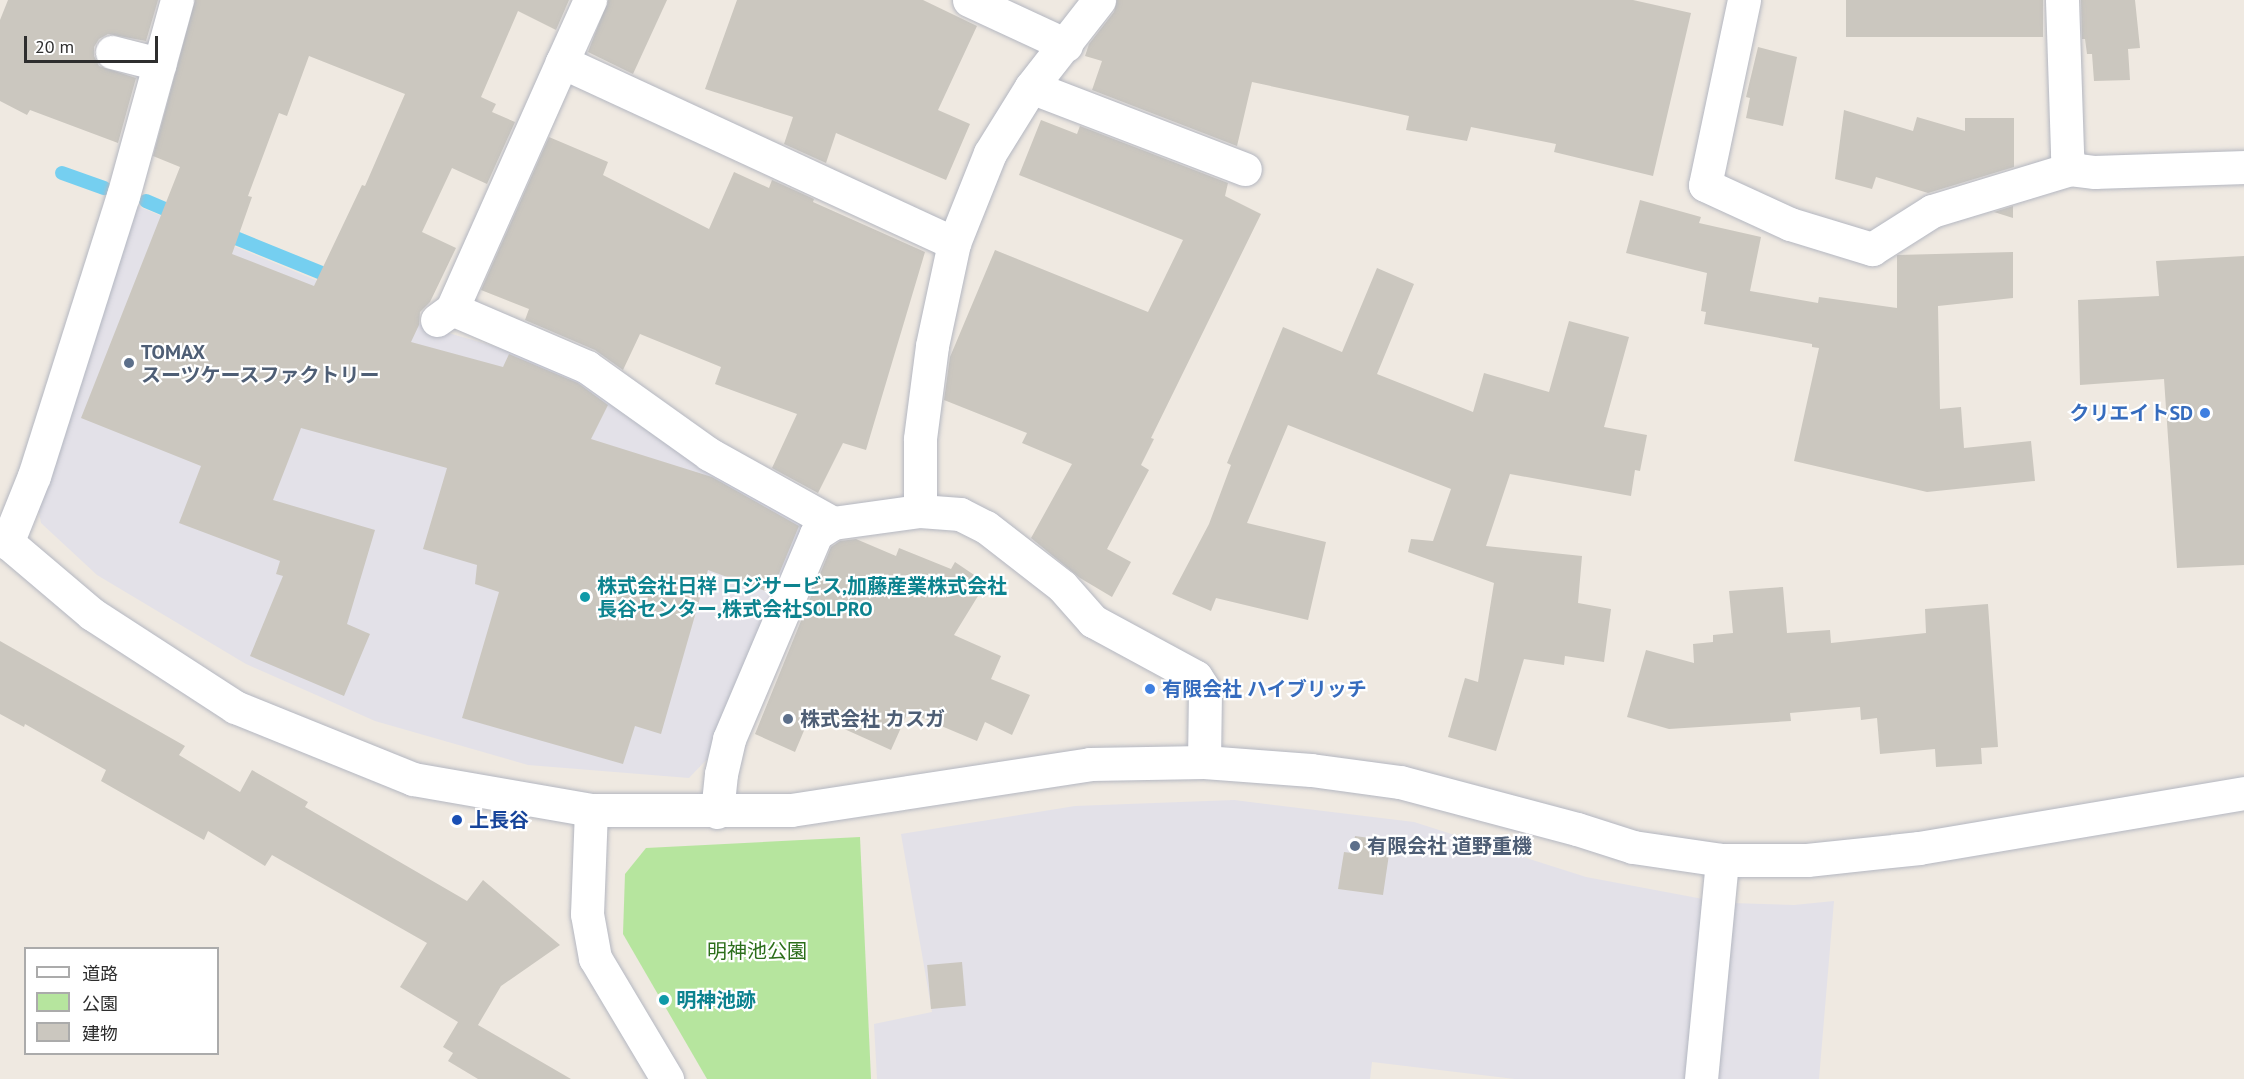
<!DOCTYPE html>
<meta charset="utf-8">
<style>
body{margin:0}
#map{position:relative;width:2244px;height:1079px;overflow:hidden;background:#efe9e1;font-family:"PT Sans","Noto Sans JP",sans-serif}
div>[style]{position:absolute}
.industrial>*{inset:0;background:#e3e1e8}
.green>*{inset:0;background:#b6e59e}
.stream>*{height:14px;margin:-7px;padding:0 7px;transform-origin:7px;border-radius:7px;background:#75cff0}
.building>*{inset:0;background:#cbc7bf;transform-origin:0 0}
.roads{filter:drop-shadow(0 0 2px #b4b7c1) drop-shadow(0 0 2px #b4b7c1)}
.street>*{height:33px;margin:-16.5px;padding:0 16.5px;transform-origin:16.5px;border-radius:16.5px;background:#fff}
.secondary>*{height:33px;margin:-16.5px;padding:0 16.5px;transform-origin:16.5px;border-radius:16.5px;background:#fff}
.dots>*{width:16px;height:16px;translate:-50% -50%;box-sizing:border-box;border:3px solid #fff;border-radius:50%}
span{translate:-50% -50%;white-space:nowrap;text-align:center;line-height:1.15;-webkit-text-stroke:4.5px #fff;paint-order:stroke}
.service-label{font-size:20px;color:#4e5e75;font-weight:700}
.left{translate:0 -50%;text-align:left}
.shop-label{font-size:20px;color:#366cbe;font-weight:700}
.right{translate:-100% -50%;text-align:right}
.culture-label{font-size:20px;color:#0d838f;font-weight:700}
.transit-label{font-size:20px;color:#164399;font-weight:700}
.park-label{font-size:20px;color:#2c6e1b}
.legend{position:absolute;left:24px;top:947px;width:195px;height:108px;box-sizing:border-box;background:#fff;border:2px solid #ababab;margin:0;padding:8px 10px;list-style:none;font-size:18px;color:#2e2e2e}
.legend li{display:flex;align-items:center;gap:12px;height:30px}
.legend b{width:30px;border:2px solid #ababab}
.scale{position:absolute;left:24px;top:36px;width:134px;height:27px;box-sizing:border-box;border:3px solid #2e2e2e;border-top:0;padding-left:8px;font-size:18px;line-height:21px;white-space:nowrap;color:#2e2e2e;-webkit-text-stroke:4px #fff;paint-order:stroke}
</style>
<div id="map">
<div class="industrial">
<div style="clip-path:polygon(135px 205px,431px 328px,584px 372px,810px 519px,710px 756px,689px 778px,528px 765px,375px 721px,246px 664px,97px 575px,41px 523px,38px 507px)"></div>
<div style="clip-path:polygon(1234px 800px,1414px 822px,1586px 877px,1703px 899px,1690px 1079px,1515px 1079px,1372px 1062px,1370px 1079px,877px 1079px,874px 1024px,932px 1012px,901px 834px,1075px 806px)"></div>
<div style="clip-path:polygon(1834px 901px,1819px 1079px,1712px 1079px,1731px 903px,1794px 905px)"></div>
</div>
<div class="green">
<div style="clip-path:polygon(860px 837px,871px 1079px,707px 1079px,623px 934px,625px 874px,646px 848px)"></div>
</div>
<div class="stream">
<div style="left:62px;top:173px;width:45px;rotate:19.7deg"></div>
<div style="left:146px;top:201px;width:38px;rotate:23deg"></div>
<div style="left:221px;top:232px;width:124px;rotate:22.2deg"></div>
</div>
<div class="building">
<div style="clip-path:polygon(8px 0,158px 0,146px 41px,108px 34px,99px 39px,94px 47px,94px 56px,99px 66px,136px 78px,118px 143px,30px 110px,27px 115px,0 101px,0 20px)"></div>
<div style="clip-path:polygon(evenodd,195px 0,569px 0,556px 30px,518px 11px,481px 97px,496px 104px,492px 112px,515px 122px,487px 184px,452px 168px,422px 232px,456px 248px,430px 302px,420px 312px,419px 325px,411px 342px,503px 367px,509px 354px,578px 383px,608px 405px,591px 439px,712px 477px,799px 526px,771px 593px,708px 570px,661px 734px,635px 726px,623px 764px,462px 718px,499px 592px,475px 584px,477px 565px,423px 549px,447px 468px,301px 428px,273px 500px,375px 530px,347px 624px,370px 634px,344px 696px,250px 656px,283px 576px,276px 574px,280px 561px,179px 523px,201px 466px,81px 418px,180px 167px,153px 156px,195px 0,309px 56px,405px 94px,365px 186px,362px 185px,314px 286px,232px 254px,252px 197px,248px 196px,279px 113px,287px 116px,309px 56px)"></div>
<div style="clip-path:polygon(608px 0,667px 0,633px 74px,588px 52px)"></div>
<div style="clip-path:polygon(737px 0,923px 0,977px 26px,938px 110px,970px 124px,946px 180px,836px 133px,826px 163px,784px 144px,793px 117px,705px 89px)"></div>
<div style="clip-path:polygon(1117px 0,1633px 0,1691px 13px,1653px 176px,1554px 152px,1556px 144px,1471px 127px,1467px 141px,1406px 130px,1409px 116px,1252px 82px,1237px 146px,1092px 90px,1102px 61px,1085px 56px,1089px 44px,1114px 12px)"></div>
<div style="left:1846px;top:0;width:197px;height:37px"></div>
<div style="clip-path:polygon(2081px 0,2135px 0,2140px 48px,2128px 49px,2130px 80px,2094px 81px,2092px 54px,2087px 54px,2085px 39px,2082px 39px)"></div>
<div style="clip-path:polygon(1758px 47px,1797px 57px,1783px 126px,1746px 118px,1750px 98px,1746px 97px)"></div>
<div style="clip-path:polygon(1844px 110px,1913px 131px,1917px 117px,1965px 131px,1965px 118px,2014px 118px,2014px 167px,1928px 193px,1876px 177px,1872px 189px,1835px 179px)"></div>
<div style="clip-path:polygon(1041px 120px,1077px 134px,1080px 126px,1228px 183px,1225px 196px,1261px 214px,1151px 438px,1154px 439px,1141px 465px,1149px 470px,1107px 549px,1131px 562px,1112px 597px,1080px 578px,1031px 538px,1072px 464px,1022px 443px,1027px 433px,944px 400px,950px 357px,995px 250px,1148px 312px,1183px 240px,1019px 175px)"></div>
<div style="clip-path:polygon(549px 137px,608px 162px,603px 175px,709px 229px,734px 172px,769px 188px,772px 180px,814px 199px,813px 202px,925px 252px,866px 450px,843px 443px,818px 493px,772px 468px,797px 414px,715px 384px,721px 367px,640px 334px,623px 370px,595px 350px,525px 320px,529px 309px,481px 290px)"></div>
<div style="clip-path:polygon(1640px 200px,1701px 217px,1699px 223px,1761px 237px,1750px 291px,1818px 303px,1819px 297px,1897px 308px,1897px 255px,2013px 252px,2013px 298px,1938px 306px,1940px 409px,1961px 407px,1964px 448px,2031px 441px,2035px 481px,1927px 492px,1794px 461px,1819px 348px,1812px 347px,1812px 344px,1704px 324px,1706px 312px,1701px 311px,1707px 273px,1626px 253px)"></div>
<div style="clip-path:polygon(2013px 206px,2013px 218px,1994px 212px)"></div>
<div style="clip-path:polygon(2244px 256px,2244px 565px,2177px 568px,2164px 379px,2080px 385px,2078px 300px,2159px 296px,2156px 261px)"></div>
<div style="clip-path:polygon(1377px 268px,1414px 284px,1377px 374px,1473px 412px,1484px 373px,1549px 392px,1569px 321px,1629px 337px,1604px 427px,1647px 435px,1640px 471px,1635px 470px,1631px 496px,1510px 474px,1486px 546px,1582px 556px,1578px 603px,1611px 609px,1604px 662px,1565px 656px,1564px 665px,1524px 659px,1496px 751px,1448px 737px,1465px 678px,1478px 682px,1494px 583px,1408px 552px,1411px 539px,1433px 541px,1451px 489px,1288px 425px,1247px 523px,1326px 542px,1308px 620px,1216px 598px,1211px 611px,1172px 594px,1209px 524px,1231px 465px,1227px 463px,1283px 327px,1342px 352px)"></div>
<div style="clip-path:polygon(856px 539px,896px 556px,899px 548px,951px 569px,955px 562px,986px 583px,954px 635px,1001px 656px,991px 679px,1030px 695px,1012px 735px,985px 722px,977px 741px,908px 712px,891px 750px,811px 714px,795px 752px,755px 734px,831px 547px,840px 541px)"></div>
<div style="clip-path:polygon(1783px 587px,1787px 633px,1830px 630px,1831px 643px,1926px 633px,1925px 609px,1988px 604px,1998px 747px,1981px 748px,1982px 764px,1936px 767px,1935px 749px,1880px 754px,1877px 718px,1861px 720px,1860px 707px,1790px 713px,1791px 721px,1669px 729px,1627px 717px,1646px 650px,1694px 663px,1693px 644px,1713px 642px,1713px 635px,1733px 633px,1729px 591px)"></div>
<div style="clip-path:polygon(0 641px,185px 746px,179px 755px,240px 792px,252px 770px,308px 802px,305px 807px,467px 901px,483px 880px,560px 945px,501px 986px,478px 1025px,571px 1079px,478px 1079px,448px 1061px,453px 1053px,443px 1047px,458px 1022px,400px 987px,427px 943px,272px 855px,265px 866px,208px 831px,204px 840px,101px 781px,106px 770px,25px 724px,24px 727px,0 714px)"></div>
<div style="clip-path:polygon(1355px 836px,1391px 841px,1383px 895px,1338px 889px,1344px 852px,1352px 853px)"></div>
<div style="left:962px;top:962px;width:44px;height:35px;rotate:85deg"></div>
</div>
<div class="roads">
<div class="street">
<div style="left:969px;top:0;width:107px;rotate:24.9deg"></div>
<div style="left:1099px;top:0;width:110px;rotate:128deg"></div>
<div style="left:1031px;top:87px;width:78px;rotate:121.8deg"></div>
<div style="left:990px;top:153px;width:97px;rotate:111.8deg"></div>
<div style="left:954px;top:243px;width:105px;rotate:102.1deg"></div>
<div style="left:932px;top:346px;width:94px;rotate:97.4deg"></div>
<div style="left:920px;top:439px;width:72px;rotate:90deg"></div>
<div style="left:920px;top:511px;width:40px;rotate:4.3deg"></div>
<div style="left:960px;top:514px;width:29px;rotate:27deg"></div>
<div style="left:986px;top:527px;width:96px;rotate:37.8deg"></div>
<div style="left:1062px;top:586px;width:47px;rotate:48.5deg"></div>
<div style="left:1093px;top:621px;width:117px;rotate:28.5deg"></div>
<div style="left:1196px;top:677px;width:17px;rotate:57deg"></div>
<div style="left:1205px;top:691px;width:71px;rotate:90.8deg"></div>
<div style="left:1744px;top:0;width:189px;rotate:101.9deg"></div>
<div style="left:1705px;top:185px;width:94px;rotate:24.6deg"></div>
<div style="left:1790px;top:224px;width:86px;rotate:17deg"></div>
<div style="left:1872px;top:249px;width:71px;rotate:-32.3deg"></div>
<div style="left:1932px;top:211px;width:144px;rotate:-16.9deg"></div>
<div style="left:2062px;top:0;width:154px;rotate:88.1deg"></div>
<div style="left:2067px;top:154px;width:15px;rotate:79deg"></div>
<div style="left:2070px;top:169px;width:25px;rotate:7deg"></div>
<div style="left:2095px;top:172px;width:149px;rotate:-1.9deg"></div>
<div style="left:112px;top:52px;width:49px;rotate:14.3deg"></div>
<div style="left:562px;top:62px;width:68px;rotate:-65.7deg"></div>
<div style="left:1031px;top:87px;width:229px;rotate:21deg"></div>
<div style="left:452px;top:309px;width:147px;rotate:23.2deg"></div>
<div style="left:587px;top:367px;width:150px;rotate:35.5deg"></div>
<div style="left:709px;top:454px;width:142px;rotate:29.1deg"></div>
<div style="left:437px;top:320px;width:19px;rotate:-36deg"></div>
<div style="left:452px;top:309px;width:270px;rotate:-66deg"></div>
<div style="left:562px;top:62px;width:432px;rotate:24.8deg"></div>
<div style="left:7px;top:543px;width:72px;rotate:-68.1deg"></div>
<div style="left:34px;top:476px;width:294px;rotate:-72.4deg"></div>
<div style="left:123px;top:196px;width:203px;rotate:-74.6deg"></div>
<div style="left:591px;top:810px;width:104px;rotate:92.2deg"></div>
<div style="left:587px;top:914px;width:45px;rotate:79.7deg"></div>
<div style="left:595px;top:958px;width:141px;rotate:59.2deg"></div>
<div style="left:717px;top:812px;width:38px;rotate:-84deg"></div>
<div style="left:721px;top:774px;width:36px;rotate:-77deg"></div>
<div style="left:729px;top:739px;width:223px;rotate:-67deg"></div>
<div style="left:816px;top:534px;width:20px;rotate:-33deg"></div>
<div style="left:833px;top:523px;width:88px;rotate:-7.9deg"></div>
<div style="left:1701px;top:1079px;width:220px;rotate:-84.5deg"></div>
</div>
<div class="secondary">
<div style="left:0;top:536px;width:121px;rotate:40.3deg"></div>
<div style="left:92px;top:614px;width:171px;rotate:33deg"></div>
<div style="left:235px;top:707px;width:192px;rotate:22deg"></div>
<div style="left:413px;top:779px;width:181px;rotate:9.9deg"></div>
<div style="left:591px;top:810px;width:200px"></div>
<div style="left:791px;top:810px;width:303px;rotate:-8.7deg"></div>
<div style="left:1090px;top:764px;width:114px;rotate:-1deg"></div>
<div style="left:1204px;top:762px;width:107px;rotate:4.3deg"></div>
<div style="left:1311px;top:770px;width:90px;rotate:7.7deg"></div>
<div style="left:1400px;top:782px;width:183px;rotate:14.9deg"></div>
<div style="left:1577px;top:829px;width:59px;rotate:17.8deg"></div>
<div style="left:1633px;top:847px;width:90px;rotate:8.3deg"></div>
<div style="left:1722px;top:860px;width:85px"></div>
<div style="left:1807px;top:860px;width:113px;rotate:-6.1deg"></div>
<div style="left:1919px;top:848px;width:330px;rotate:-9.6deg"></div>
</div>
</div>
<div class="dots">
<div style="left:129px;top:363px;background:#5c6f8a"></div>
<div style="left:2205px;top:413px;background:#3f7fe0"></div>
<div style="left:585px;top:597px;background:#0f9aa8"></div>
<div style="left:1150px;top:689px;background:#3f7fe0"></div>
<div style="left:788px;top:719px;background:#5c6f8a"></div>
<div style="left:457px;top:820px;background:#1a4fb4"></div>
<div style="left:1355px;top:846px;background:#5c6f8a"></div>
<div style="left:664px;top:1000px;background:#0f9aa8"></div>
</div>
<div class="service-label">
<span class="left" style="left:141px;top:364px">TOMAX<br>スーツケースファクトリー</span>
<span class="left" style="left:800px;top:719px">株式会社 カスガ</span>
<span class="left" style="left:1367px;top:846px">有限会社 道野重機</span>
</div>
<div class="shop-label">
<span class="right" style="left:2193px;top:413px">クリエイトSD</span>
<span class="left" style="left:1162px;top:689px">有限会社 ハイブリッチ</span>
</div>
<div class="culture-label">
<span class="left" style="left:597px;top:598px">株式会社日祥 ロジサービス,加藤産業株式会社<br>長谷センター,株式会社SOLPRO</span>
<span class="left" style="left:676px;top:1000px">明神池跡</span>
</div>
<div class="transit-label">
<span class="left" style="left:469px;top:820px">上長谷</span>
</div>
<div class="park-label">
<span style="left:757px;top:951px">明神池公園</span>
</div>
<ul class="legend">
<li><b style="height:8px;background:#fff"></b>道路</li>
<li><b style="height:16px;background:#b6e59e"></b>公園</li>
<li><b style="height:16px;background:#cbc7bf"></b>建物</li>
</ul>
<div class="scale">20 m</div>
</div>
